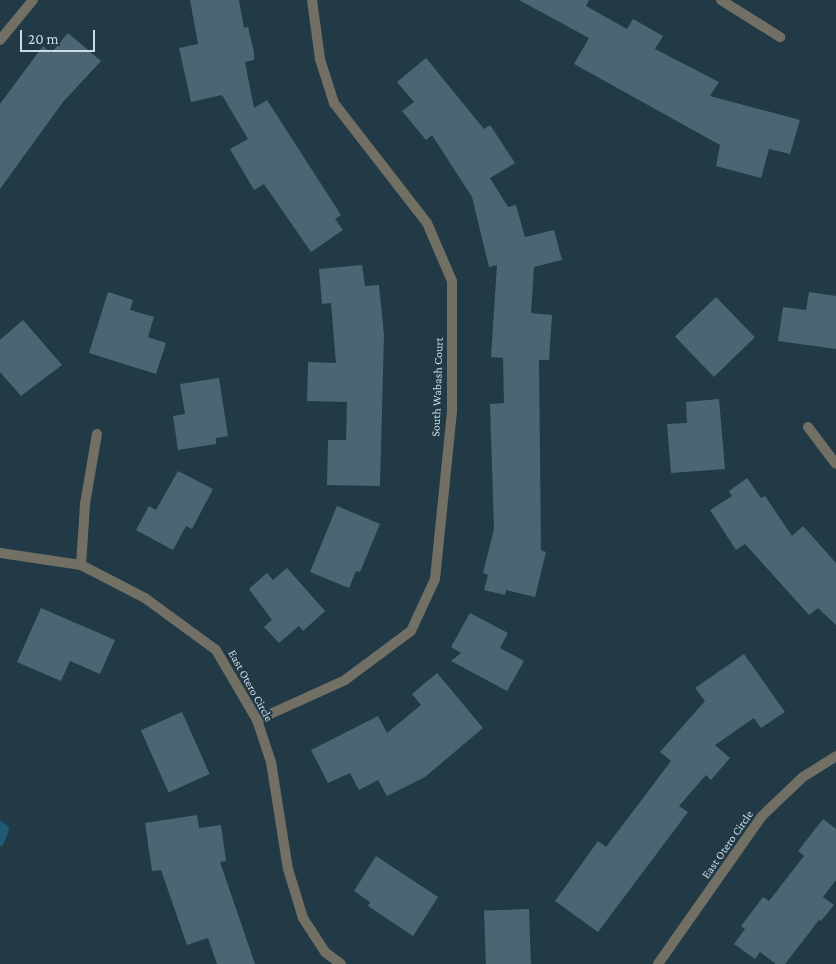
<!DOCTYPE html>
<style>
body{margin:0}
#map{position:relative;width:836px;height:964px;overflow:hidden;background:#223a46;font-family:"Crimson Pro",serif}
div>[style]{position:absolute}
.stream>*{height:8px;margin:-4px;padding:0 4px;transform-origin:4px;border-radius:4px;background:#1f5a74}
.building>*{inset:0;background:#4c6573;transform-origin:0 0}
.street>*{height:10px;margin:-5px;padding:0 5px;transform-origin:5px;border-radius:5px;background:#726f64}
span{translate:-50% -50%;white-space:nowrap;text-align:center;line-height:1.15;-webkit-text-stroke:4px #223a46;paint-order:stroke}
.street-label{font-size:12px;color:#cddbe3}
.scale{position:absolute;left:20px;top:30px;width:75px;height:22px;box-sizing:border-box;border:2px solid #cddbe3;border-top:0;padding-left:6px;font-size:15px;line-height:18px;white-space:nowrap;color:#cddbe3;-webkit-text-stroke:4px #223a46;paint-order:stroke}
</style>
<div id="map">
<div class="stream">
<div style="left:0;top:825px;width:6px;rotate:39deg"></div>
<div style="left:5px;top:829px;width:14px;rotate:111deg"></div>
</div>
<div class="building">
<div style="clip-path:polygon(190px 0,239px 0,244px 28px,248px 27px,254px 52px,254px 60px,245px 62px,254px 108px,267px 100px,341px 215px,335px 219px,343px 230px,311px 252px,264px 184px,254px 190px,230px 149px,248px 139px,222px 95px,191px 102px,179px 48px,198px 44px)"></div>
<div style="clip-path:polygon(519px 0,589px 0,586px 6px,627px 29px,633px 19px,663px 36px,655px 49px,719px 82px,710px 96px,800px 120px,790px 154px,769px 149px,761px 178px,716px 166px,720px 145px,574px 64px,589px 38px)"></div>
<div style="clip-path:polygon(68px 33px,101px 61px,63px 102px,0 189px,0 104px,43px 46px,51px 53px)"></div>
<div style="clip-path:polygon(426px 58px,484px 129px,490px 125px,515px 163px,490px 178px,508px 207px,516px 205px,525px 237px,554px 230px,562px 260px,534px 267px,531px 313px,552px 315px,549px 360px,539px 360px,541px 550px,546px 552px,535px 597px,506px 590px,505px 595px,484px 590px,488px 575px,483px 573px,494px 529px,490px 404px,504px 403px,503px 358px,491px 357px,497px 265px,489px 267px,472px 197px,432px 135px,426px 140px,402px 111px,414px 102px,397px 82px)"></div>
<div style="clip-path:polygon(362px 265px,365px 286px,379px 285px,384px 335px,380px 486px,327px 485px,328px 440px,346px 440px,347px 402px,307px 401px,308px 362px,336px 363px,331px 303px,322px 304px,319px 269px)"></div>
<div style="clip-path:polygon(108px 292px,133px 300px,130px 310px,154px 317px,148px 337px,166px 343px,156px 374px,89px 353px)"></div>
<div style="clip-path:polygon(809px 292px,836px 296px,836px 349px,778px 341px,783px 307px,806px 310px)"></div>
<div style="left:716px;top:297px;width:56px;height:57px;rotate:46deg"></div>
<div style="clip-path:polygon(23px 320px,62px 365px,21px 396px,0 372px,0 340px)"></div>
<div style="clip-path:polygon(219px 378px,228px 436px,216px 438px,216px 444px,178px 450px,173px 416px,185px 414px,180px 384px)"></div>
<div style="clip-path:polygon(719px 399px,725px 469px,671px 473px,667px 424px,687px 423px,686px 402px)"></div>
<div style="clip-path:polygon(178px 471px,213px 489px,192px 529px,186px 526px,173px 550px,136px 530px,149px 506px,156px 510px)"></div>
<div style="clip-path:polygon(747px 478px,761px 498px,765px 496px,792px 536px,803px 526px,836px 563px,836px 625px,818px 608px,809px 615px,745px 544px,736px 550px,710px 510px,732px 496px,729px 491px)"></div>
<div style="clip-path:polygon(337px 506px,380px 524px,360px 572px,356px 571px,349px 588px,310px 572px)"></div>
<div style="clip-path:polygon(287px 568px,325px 611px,303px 631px,299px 626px,279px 643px,264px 627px,272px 620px,249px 589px,267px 573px,273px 580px)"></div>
<div style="clip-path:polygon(41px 608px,115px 640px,100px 674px,70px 661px,61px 681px,17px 662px)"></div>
<div style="clip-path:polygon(470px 613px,508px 633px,500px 648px,524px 661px,507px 691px,451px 661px,461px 653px,451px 647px)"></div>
<div style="clip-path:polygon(744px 654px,785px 712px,761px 728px,754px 718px,715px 745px,730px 758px,711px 780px,706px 775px,679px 806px,688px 812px,598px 932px,555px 901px,598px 841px,606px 847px,671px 761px,660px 752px,705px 701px,695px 688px)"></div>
<div style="clip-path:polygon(437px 673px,483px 728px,425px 777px,387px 796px,378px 780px,359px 790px,350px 773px,328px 783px,311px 750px,378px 716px,387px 733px,421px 705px,412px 694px)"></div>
<div style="left:182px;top:712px;width:68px;height:45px;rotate:66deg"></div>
<div style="clip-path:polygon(197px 815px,199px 828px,221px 825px,226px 861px,220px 862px,255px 964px,217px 964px,208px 938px,187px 945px,161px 870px,152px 871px,145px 823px)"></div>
<div style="clip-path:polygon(823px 819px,836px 829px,836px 880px,823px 897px,834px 905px,821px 921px,819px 920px,785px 964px,776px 964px,760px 952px,755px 959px,734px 944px,745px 929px,741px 926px,763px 897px,769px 901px,804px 856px,798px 851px)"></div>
<div style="clip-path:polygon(376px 856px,438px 897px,413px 936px,368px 906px,370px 902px,354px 891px)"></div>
<div style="left:529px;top:909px;width:55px;height:45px;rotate:88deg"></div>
</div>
<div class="street">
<div style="left:721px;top:0;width:70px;rotate:32.1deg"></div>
<div style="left:0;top:40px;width:52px;rotate:-50.5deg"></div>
<div style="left:808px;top:427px;width:46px;rotate:52.9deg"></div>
<div style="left:0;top:553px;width:82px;rotate:8.4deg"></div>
<div style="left:81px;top:565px;width:72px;rotate:27.3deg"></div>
<div style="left:145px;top:598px;width:88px;rotate:36.2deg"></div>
<div style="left:216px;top:650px;width:81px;rotate:59.6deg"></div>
<div style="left:257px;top:720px;width:44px;rotate:71.6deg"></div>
<div style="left:271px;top:762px;width:108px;rotate:81deg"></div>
<div style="left:288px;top:869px;width:51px;rotate:73deg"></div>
<div style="left:303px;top:918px;width:40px;rotate:57.1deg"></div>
<div style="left:325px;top:952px;width:20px;rotate:37deg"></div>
<div style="left:81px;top:565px;width:61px;rotate:-86.2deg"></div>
<div style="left:85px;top:504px;width:71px;rotate:-80.3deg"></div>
<div style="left:257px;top:720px;width:97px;rotate:-24.4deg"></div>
<div style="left:345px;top:680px;width:82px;rotate:-36.6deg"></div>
<div style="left:411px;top:631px;width:57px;rotate:-65.2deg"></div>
<div style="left:435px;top:579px;width:168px;rotate:-84.2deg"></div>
<div style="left:452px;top:412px;width:131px;rotate:-90deg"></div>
<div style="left:452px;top:281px;width:63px;rotate:-113.3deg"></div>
<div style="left:427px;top:223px;width:152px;rotate:-127.8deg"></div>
<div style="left:334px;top:103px;width:46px;rotate:-107.7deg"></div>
<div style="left:320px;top:59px;width:60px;rotate:-97.7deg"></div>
<div style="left:658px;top:964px;width:181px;rotate:-54.9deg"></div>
<div style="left:762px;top:816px;width:57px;rotate:-43.6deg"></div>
<div style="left:803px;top:777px;width:39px;rotate:-32deg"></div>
</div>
<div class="street-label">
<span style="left:438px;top:387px;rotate:-88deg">South Wabash Court</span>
<span style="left:250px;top:686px;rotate:61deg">East Otero Circle</span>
<span style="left:728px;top:845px;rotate:-55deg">East Otero Circle</span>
</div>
<div class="scale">20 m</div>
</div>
